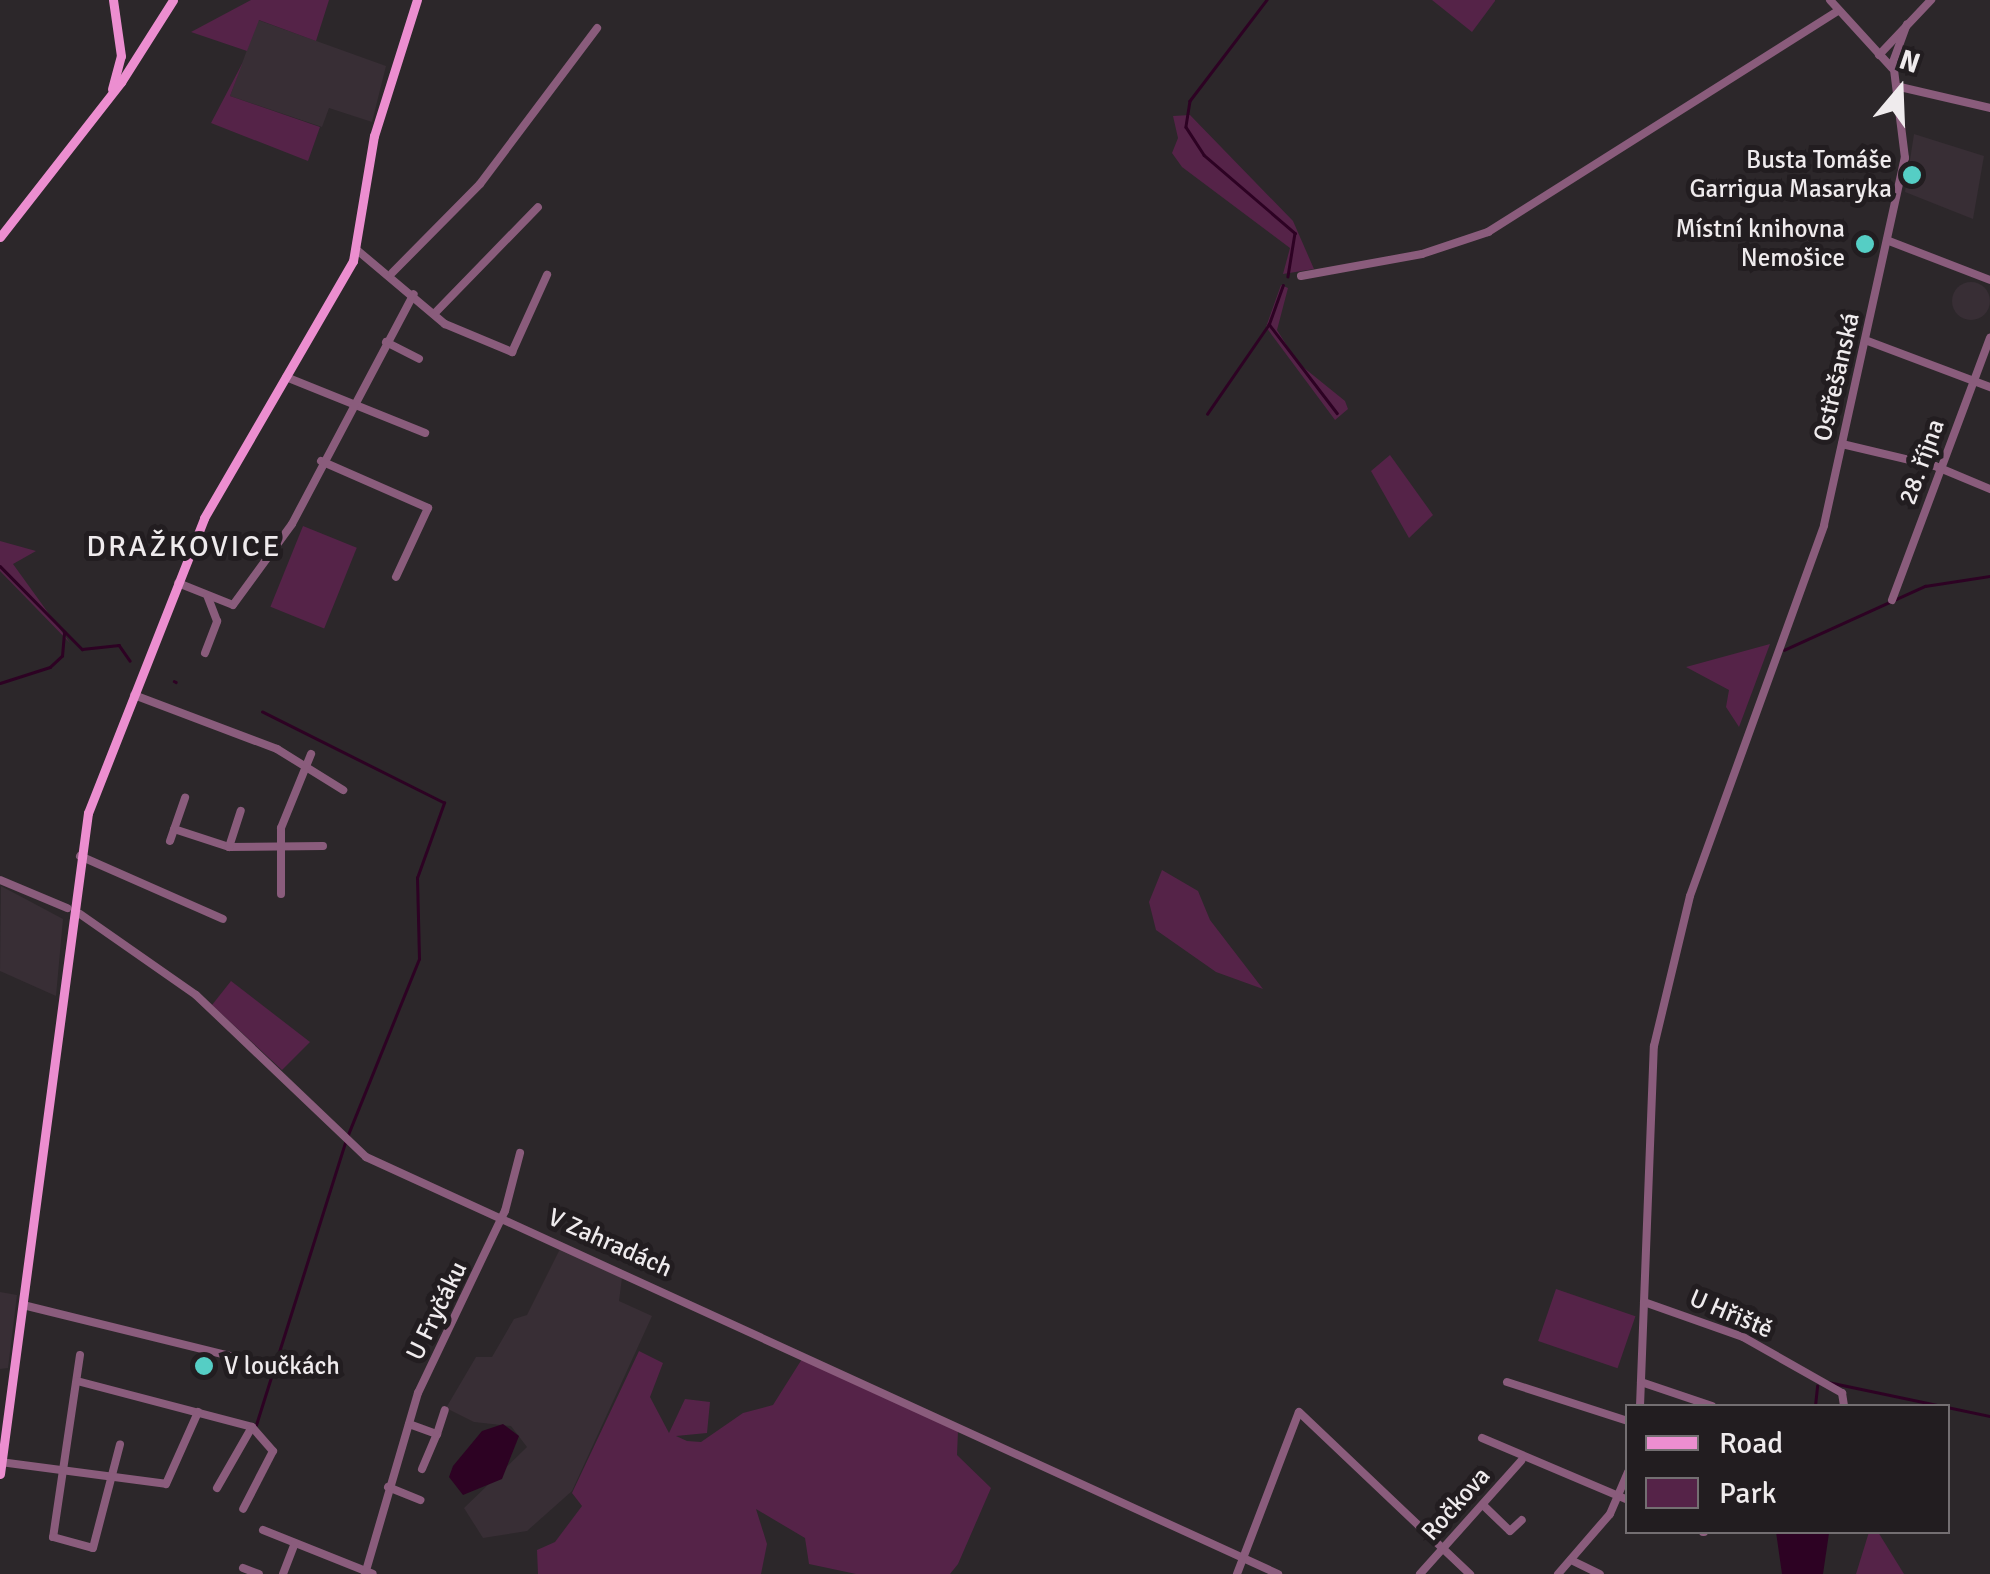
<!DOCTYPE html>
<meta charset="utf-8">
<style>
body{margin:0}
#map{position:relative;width:1990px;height:1574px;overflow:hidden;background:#2c272a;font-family:Signika,sans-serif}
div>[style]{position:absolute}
.built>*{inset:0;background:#382e35}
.round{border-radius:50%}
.green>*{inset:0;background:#552348;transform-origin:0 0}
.water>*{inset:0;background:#2d0223}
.stream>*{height:2.5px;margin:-1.25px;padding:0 1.25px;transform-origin:1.25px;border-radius:1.25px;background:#2d0223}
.minor>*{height:8px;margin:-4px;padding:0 4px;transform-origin:4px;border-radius:4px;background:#8a5c7c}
.major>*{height:9px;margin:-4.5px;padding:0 4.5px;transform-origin:4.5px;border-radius:4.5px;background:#ec8ed0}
.dots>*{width:28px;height:28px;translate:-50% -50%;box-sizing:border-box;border:5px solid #221d20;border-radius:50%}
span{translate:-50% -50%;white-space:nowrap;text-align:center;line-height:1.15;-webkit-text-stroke:10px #221d20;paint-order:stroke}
.poi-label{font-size:25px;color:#efebed}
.right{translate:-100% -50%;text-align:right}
.left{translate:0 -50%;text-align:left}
.street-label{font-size:25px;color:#efebed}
.quarter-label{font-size:30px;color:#efebed;letter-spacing:2.5px}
.legend{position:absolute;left:1625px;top:1404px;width:325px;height:130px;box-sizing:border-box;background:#221d20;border:2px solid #746f72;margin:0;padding:12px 18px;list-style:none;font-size:30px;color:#efebed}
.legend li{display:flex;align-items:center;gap:20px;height:50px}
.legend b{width:50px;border:2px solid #746f72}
.north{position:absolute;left:1850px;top:40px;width:100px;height:100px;-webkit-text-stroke:8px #221d20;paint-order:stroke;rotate:19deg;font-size:28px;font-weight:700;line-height:40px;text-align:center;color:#efebed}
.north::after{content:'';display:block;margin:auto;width:35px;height:45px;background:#efebed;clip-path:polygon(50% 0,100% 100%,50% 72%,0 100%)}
</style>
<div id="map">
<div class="built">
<div style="clip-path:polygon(258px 20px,386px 66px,372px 122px,329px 108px,322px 127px,230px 96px)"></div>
<div style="clip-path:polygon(1914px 134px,1984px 156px,1973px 219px,1905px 192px)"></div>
<div class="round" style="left:1952px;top:282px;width:38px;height:38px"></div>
<div style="clip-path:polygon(1px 886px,63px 919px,56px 996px,0 971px)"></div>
<div style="clip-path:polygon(560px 1249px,622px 1278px,619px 1301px,652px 1316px,572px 1491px,527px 1531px,483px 1538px,464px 1508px,527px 1447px,511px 1426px,474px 1422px,446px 1408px,476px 1357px,492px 1357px,514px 1319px,527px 1315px)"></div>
<div style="clip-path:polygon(0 1292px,17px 1295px,8px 1368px,0 1369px)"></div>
</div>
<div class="green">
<div style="clip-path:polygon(251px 0,329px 0,316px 41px,259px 20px,247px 51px,191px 32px)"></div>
<div style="clip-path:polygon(1432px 0,1495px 0,1495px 1px,1472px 32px)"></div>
<div style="clip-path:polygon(243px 62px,230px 96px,320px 127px,308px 161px,211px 123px)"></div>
<div style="clip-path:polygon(1190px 115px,1293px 221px,1314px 269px,1283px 274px,1290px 248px,1182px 167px,1172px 153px,1178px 138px,1173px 116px)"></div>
<div style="clip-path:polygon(1281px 285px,1288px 288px,1277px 330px,1298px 363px,1345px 401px,1348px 409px,1335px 420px,1266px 327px)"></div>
<div style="clip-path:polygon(1390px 455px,1433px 515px,1409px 538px,1371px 471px)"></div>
<div style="left:303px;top:526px;width:58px;height:87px;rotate:22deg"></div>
<div style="clip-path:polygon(0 541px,36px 551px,13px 564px,70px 643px,0 571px)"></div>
<div style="clip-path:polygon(1770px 644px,1739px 727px,1726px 707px,1729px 690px,1686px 667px)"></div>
<div style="clip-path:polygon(1162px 870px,1198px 891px,1210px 920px,1263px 989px,1216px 972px,1156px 930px,1149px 902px)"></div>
<div style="clip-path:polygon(231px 981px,310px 1042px,282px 1070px,212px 1005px)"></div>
<div style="left:1556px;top:1289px;width:84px;height:55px;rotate:19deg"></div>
<div style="clip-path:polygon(639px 1351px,663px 1363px,650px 1397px,669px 1433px,685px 1399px,710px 1402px,707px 1433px,676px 1436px,687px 1441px,701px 1442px,743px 1413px,773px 1405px,802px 1359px,958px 1431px,957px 1455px,991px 1488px,958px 1564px,950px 1574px,856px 1574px,809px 1564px,805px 1538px,756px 1509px,767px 1544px,761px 1574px,538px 1574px,537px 1550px,555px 1542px,582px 1506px,572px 1493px)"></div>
<div style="clip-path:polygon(1869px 1532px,1878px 1532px,1904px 1574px,1856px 1574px)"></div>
</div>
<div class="water">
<div style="clip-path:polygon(503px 1424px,519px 1436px,502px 1479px,463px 1495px,449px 1477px,453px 1466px,482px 1431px)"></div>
<div style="clip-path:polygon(1776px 1532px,1829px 1533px,1823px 1574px,1782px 1574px)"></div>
</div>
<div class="stream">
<div style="left:1267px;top:0;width:127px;rotate:127.3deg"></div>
<div style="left:1190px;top:101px;width:26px;rotate:99deg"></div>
<div style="left:1186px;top:127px;width:33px;rotate:57deg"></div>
<div style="left:1204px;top:155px;width:120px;rotate:40.6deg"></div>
<div style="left:1295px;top:233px;width:44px;rotate:99.2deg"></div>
<div style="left:1269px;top:324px;width:112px;rotate:52.6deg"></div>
<div style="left:1207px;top:414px;width:109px;rotate:-55.4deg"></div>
<div style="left:1269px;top:324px;width:41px;rotate:-70.3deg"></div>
<div style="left:0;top:566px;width:117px;rotate:45.3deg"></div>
<div style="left:82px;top:649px;width:37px;rotate:-6deg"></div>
<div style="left:119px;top:645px;width:19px;rotate:55deg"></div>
<div style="left:1784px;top:650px;width:155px;rotate:-24.4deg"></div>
<div style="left:1925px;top:586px;width:66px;rotate:-8.7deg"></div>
<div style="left:174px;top:681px;width:2px;rotate:27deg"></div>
<div style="left:0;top:683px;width:52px;rotate:-17.7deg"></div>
<div style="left:50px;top:667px;width:16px;rotate:-43deg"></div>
<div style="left:62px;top:656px;width:24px;rotate:-85deg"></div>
<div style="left:1828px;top:1382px;width:166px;rotate:11.9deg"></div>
<div style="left:1815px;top:1406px;width:20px;rotate:-84deg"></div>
<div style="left:256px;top:1425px;width:297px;rotate:-72.5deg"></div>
<div style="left:345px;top:1142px;width:197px;rotate:-68deg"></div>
<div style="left:419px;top:959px;width:81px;rotate:-91.4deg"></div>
<div style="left:417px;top:878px;width:80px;rotate:-70.2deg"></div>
<div style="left:444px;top:803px;width:203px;rotate:-153.4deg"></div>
</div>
<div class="minor">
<div style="left:1830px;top:0;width:92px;rotate:47.6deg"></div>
<div style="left:1879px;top:55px;width:76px;rotate:-46.6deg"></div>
<div style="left:1900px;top:87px;width:92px;rotate:13.1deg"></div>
<div style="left:1889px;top:241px;width:108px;rotate:21.1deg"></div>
<div style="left:357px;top:250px;width:115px;rotate:40.1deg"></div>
<div style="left:445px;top:324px;width:73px;rotate:22.7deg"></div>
<div style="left:512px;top:352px;width:85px;rotate:-65.6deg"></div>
<div style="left:392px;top:273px;width:125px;rotate:-45.3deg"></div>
<div style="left:480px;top:184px;width:195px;rotate:-53.1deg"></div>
<div style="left:1301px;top:276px;width:123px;rotate:-10.3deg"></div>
<div style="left:1422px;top:254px;width:70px;rotate:-18.4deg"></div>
<div style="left:1488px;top:232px;width:414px;rotate:-32.3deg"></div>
<div style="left:434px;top:314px;width:149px;rotate:-45.8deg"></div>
<div style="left:1865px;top:340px;width:134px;rotate:20.6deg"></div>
<div style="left:386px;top:342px;width:37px;rotate:27deg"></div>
<div style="left:286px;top:377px;width:150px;rotate:21.9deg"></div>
<div style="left:1842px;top:444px;width:96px;rotate:13.3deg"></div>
<div style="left:1935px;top:466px;width:60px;rotate:22.7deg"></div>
<div style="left:321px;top:461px;width:117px;rotate:23.7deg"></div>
<div style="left:428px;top:508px;width:76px;rotate:114.9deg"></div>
<div style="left:178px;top:583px;width:59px;rotate:21.8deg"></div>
<div style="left:233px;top:605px;width:100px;rotate:-53.9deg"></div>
<div style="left:292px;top:524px;width:260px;rotate:-62.1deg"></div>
<div style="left:1892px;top:600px;width:280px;rotate:-69.5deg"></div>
<div style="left:205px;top:653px;width:34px;rotate:-69deg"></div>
<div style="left:217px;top:621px;width:26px;rotate:-111deg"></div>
<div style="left:134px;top:695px;width:153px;rotate:20.7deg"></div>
<div style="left:277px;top:749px;width:78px;rotate:31.8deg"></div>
<div style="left:174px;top:829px;width:58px;rotate:18.1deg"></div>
<div style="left:229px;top:847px;width:94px;rotate:-0.6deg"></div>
<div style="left:170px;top:841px;width:46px;rotate:-70.8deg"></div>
<div style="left:229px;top:847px;width:38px;rotate:-72deg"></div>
<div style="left:80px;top:856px;width:156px;rotate:23.8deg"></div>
<div style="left:0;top:880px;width:73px;rotate:22.7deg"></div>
<div style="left:281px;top:894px;width:66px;rotate:-90deg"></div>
<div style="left:281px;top:828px;width:80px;rotate:-67.9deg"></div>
<div style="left:80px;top:914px;width:141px;rotate:34.9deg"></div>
<div style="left:196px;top:995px;width:235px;rotate:43.6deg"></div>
<div style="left:366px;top:1157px;width:1003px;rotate:24.57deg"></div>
<div style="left:1644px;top:1302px;width:105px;rotate:19.5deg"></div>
<div style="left:1743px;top:1337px;width:114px;rotate:29.5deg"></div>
<div style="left:1842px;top:1393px;width:13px;rotate:81deg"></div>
<div style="left:23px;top:1305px;width:217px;rotate:13.8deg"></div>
<div style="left:80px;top:1355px;width:184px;rotate:98.4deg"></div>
<div style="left:53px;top:1537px;width:41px;rotate:15.4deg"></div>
<div style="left:93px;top:1548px;width:107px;rotate:-75.4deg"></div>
<div style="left:77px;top:1381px;width:181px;rotate:14.7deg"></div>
<div style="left:252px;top:1427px;width:32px;rotate:49deg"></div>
<div style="left:273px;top:1451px;width:65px;rotate:117.3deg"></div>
<div style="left:1507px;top:1382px;width:127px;rotate:17.9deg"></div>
<div style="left:1641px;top:1382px;width:75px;rotate:18.7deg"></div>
<div style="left:1640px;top:1406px;width:360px;rotate:-87.8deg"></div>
<div style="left:1654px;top:1046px;width:154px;rotate:-76.5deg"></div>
<div style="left:1690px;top:896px;width:394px;rotate:-70.1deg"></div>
<div style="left:1824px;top:525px;width:376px;rotate:-77.6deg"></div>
<div style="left:1905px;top:158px;width:97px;rotate:-97.1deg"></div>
<div style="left:1893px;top:62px;width:40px;rotate:-69.8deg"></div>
<div style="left:409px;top:1424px;width:30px;rotate:20deg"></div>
<div style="left:437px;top:1434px;width:25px;rotate:-72deg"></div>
<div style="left:1482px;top:1438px;width:159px;rotate:23deg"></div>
<div style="left:0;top:1462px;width:167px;rotate:7.5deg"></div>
<div style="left:166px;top:1484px;width:79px;rotate:-66deg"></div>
<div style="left:422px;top:1469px;width:38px;rotate:-67deg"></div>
<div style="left:388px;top:1487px;width:35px;rotate:22deg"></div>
<div style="left:217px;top:1488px;width:70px;rotate:-60.2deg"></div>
<div style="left:1483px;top:1505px;width:37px;rotate:44deg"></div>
<div style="left:1510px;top:1531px;width:16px;rotate:-43deg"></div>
<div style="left:263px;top:1530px;width:118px;rotate:21.8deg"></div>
<div style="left:1703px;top:1532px;width:1px"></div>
<div style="left:1571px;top:1560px;width:32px;rotate:26deg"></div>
<div style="left:243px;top:1568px;width:17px;rotate:21deg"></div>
<div style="left:283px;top:1574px;width:33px;rotate:-69deg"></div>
<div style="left:365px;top:1574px;width:189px;rotate:-73.7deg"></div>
<div style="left:418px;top:1393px;width:202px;rotate:-64.5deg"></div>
<div style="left:505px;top:1211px;width:60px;rotate:-75.5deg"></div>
<div style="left:1237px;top:1574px;width:173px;rotate:-69.1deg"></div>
<div style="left:1299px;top:1412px;width:236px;rotate:43.5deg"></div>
<div style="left:1420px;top:1574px;width:152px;rotate:-48.2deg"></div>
<div style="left:1558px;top:1574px;width:79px;rotate:-49.1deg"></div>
<div style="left:1610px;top:1514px;width:46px;rotate:-66.8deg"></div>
</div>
<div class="major">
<div style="left:112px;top:89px;width:34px;rotate:-75deg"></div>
<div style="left:121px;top:56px;width:57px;rotate:-98.1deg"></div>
<div style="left:0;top:237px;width:197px;rotate:-52deg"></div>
<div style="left:121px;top:82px;width:97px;rotate:-57.6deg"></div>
<div style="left:0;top:1474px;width:667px;rotate:-82.42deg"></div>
<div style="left:88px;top:813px;width:317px;rotate:-68.5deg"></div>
<div style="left:204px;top:518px;width:297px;rotate:-59.9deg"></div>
<div style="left:353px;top:261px;width:127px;rotate:-80.5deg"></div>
<div style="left:374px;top:136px;width:143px;rotate:-72.5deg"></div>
</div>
<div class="dots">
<div style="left:1912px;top:175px;background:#55cec5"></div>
<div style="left:1865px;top:244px;background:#55cec5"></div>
<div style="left:204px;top:1366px;background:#55cec5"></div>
</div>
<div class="poi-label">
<span class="right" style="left:1892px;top:175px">Busta Tomáše<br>Garrigua Masaryka</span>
<span class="right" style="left:1845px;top:244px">Místní knihovna<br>Nemošice</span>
<span class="left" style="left:224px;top:1366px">V loučkách</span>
</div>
<div class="street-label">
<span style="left:1837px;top:377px;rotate:-77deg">Ostřešanská</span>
<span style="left:1922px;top:462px;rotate:-70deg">28. října</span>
<span style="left:610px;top:1243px;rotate:24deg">V Zahradách</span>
<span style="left:437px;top:1311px;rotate:-64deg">U Fryčáku</span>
<span style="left:1731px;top:1314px;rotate:23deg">U Hřiště</span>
<span style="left:1456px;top:1504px;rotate:-48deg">Ročkova</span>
</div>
<div class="quarter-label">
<span style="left:184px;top:547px">DRAŽKOVICE</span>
</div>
<ul class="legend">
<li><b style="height:12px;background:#ec8ed0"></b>Road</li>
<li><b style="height:28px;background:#552348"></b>Park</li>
</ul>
<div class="north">N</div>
</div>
